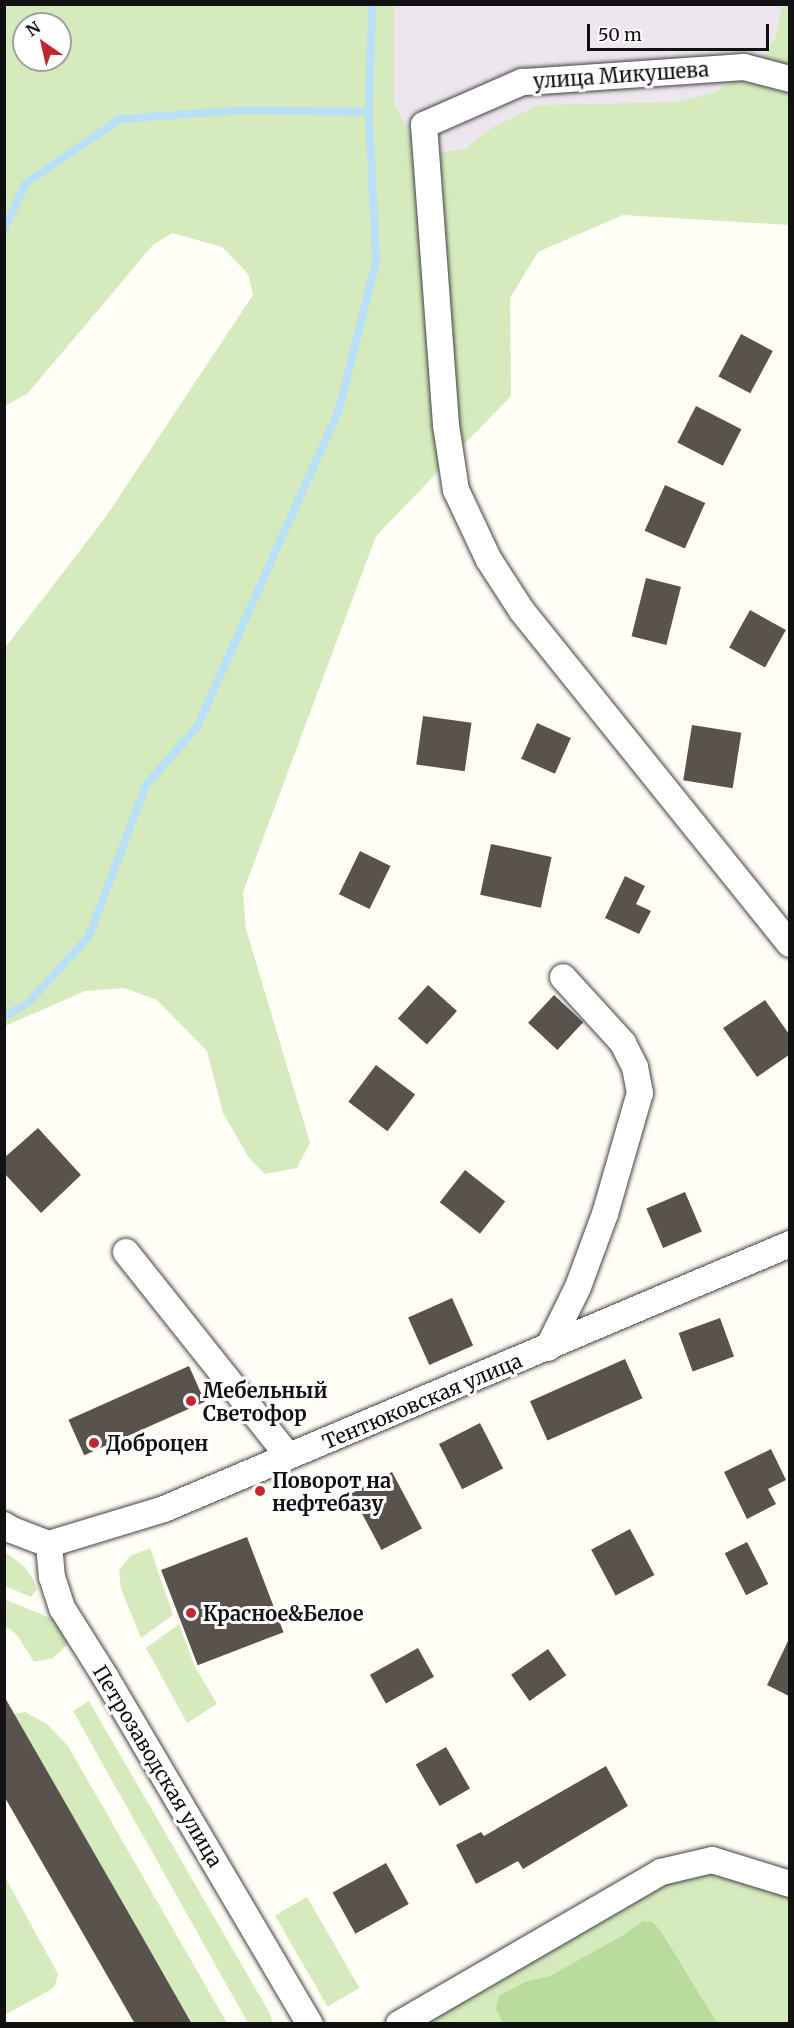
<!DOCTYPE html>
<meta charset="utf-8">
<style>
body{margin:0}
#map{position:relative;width:794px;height:2028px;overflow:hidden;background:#fffdf5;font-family:Merriweather,serif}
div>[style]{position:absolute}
.industrial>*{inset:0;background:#eee6ef}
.green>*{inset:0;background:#d5ebbd;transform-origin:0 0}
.forest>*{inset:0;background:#b9dc9c}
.stream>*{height:8px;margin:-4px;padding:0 4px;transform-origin:4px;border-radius:4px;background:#b9e0f7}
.building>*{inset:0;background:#5a524d;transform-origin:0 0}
.roads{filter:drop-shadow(0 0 2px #444) drop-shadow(0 0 2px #444)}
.minor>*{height:26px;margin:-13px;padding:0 13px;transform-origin:13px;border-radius:13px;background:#fff}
.dots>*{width:16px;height:16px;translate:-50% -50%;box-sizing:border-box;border:3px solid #fff;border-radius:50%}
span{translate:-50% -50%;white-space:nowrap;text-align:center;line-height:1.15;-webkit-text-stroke:6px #fff;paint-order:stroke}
.street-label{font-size:20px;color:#111}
.poi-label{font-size:20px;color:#111;font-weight:700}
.left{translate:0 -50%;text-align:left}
.frame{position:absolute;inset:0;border:6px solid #111;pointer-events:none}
.north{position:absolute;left:12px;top:12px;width:60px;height:60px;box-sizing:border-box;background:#fff;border:2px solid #a0a0a0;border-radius:50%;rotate:326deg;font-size:16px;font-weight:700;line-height:24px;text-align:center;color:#111}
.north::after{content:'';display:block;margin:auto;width:21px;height:27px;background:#c4262e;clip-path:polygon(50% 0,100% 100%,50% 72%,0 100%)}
.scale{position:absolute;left:587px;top:24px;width:182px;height:27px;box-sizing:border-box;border:3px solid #111;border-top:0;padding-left:8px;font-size:18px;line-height:21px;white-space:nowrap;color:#111;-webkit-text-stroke:4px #fff;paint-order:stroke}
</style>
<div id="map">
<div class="industrial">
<div style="clip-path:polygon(394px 5px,782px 5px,775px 38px,760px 61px,715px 92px,677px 102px,491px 128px,465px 149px,441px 152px,409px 132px,394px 103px)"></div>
</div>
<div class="green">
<div style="clip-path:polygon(evenodd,5px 5px,394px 5px,394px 103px,409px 132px,441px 152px,465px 149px,491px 128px,539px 105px,677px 102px,715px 92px,760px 61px,775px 38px,782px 5px,789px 5px,789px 225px,623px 215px,538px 252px,510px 298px,511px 396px,376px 536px,243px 892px,246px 929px,310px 1143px,297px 1168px,265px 1174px,249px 1158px,223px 1113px,207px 1051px,157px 1000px,124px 988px,85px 991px,5px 1026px,4px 649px,105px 518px,253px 295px,248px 274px,222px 247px,172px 233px,153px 245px,28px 393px,5px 406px,5px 5px,24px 24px,60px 24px,60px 60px,24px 60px,24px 24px)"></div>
<div style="clip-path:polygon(150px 1548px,173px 1615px,141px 1638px,121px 1589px,119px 1570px,130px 1556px)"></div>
<div style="clip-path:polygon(4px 1551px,25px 1567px,34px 1581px,37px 1589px,31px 1597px,5px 1586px)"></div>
<div style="clip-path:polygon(4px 1599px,60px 1622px,68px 1642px,63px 1649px,53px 1658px,34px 1662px,17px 1635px,5px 1626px)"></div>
<div style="clip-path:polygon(179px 1624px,195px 1667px,217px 1704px,187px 1723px,146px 1648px)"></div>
<div style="clip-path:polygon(89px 1701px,269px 2012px,273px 2023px,248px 2023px,73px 1711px)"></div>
<div style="clip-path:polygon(25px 1712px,47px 1724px,68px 1746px,227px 2023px,192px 2023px,14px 1714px)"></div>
<div style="clip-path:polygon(709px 1872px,789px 1897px,789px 2023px,424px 2024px,660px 1886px)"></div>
<div style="clip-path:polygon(5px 1877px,58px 1974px,55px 1986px,50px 1990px,5px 2015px)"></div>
<div style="left:307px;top:1897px;width:105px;height:37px;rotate:60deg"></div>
</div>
<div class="forest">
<div style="clip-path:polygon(643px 1921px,653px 1922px,662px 1933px,717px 2023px,503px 2023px,496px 2009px,499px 1996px,525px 1982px,550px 1976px,622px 1936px)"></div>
</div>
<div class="stream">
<div style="left:4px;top:229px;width:51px;rotate:-64.4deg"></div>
<div style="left:26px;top:183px;width:114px;rotate:-34.2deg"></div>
<div style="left:120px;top:119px;width:127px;rotate:-4.1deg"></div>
<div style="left:247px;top:110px;width:122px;rotate:0.9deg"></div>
<div style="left:4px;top:1017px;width:29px;rotate:-31deg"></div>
<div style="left:29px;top:1002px;width:89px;rotate:-47.7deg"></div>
<div style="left:89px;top:936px;width:161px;rotate:-69.3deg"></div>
<div style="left:146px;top:785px;width:77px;rotate:-48.7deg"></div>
<div style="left:197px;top:727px;width:347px;rotate:-65.9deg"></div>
<div style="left:339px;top:410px;width:153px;rotate:-76deg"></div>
<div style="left:376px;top:262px;width:150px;rotate:-92.7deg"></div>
<div style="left:369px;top:112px;width:108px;rotate:-88.4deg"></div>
</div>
<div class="building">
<div style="left:741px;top:334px;width:36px;height:48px;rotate:28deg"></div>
<div style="left:696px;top:406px;width:51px;height:41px;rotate:27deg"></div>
<div style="left:665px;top:485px;width:44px;height:50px;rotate:24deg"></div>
<div style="left:646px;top:578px;width:36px;height:60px;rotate:14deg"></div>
<div style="left:750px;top:610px;width:41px;height:43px;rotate:29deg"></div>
<div style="left:423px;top:716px;width:49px;height:49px;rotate:8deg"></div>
<div style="left:537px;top:723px;width:37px;height:39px;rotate:24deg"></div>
<div style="left:692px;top:725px;width:50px;height:56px;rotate:9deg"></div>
<div style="left:491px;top:844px;width:62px;height:52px;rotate:12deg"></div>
<div style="left:360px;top:851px;width:34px;height:48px;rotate:26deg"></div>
<div style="clip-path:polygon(625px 876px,645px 886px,636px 904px,651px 911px,639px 934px,605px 918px)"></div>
<div style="left:428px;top:985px;width:39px;height:45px;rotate:42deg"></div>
<div style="left:554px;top:995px;width:40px;height:38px;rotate:43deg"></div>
<div style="clip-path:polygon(765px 1000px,789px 1034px,789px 1055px,757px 1077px,723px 1028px)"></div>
<div style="left:376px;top:1065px;width:49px;height:46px;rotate:37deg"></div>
<div style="clip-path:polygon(38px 1128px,81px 1175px,41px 1213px,4px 1173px,4px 1158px)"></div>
<div style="left:465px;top:1170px;width:51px;height:41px;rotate:38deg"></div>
<div style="left:685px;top:1192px;width:43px;height:42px;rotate:67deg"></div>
<div style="left:452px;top:1298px;width:52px;height:48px;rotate:66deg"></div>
<div style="left:720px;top:1318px;width:41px;height:44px;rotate:70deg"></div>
<div style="left:625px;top:1359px;width:43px;height:104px;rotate:66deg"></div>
<div style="left:189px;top:1366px;width:39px;height:132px;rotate:66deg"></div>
<div style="left:480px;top:1423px;width:51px;height:46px;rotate:63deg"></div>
<div style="clip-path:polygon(771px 1449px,786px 1480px,768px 1489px,776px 1504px,747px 1519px,724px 1472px)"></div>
<div style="left:392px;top:1472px;width:64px;height:46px;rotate:62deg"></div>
<div style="left:630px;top:1529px;width:52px;height:44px;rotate:62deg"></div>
<div style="left:247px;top:1537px;width:102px;height:92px;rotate:69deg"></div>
<div style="left:747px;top:1542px;width:47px;height:25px;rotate:63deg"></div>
<div style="clip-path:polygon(789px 1639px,789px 1696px,767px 1685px)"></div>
<div style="left:418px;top:1648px;width:33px;height:55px;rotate:61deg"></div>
<div style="left:548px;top:1649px;width:32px;height:45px;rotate:55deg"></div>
<div style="clip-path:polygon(4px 1696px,143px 1938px,192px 2024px,135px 2024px,4px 1796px)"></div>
<div style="left:446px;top:1747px;width:48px;height:35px;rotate:60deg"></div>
<div style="clip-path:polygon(606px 1766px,628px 1806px,523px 1869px,518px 1861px,476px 1884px,456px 1845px,481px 1832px,484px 1836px)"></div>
<div style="left:386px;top:1863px;width:47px;height:61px;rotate:61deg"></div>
</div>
<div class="roads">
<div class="minor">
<div style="left:790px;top:79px;width:48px;rotate:-165.4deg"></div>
<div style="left:744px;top:67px;width:223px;rotate:176.1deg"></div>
<div style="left:522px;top:82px;width:107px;rotate:156.3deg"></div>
<div style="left:424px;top:125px;width:301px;rotate:85.8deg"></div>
<div style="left:446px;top:425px;width:66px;rotate:81.3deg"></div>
<div style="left:456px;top:490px;width:77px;rotate:64.8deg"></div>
<div style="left:489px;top:560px;width:61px;rotate:57.1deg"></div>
<div style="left:522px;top:611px;width:427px;rotate:51.2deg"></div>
<div style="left:126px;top:1252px;width:260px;rotate:51.5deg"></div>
<div style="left:548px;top:1348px;width:68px;rotate:-63.8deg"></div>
<div style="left:578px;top:1287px;width:78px;rotate:-69.7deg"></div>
<div style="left:605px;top:1214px;width:126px;rotate:-73.9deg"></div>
<div style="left:640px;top:1093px;width:26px;rotate:-101deg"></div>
<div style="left:635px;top:1067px;width:27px;rotate:-117deg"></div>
<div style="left:623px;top:1043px;width:89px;rotate:-132.3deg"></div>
<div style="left:4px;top:1525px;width:9px;rotate:32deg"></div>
<div style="left:12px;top:1530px;width:40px;rotate:21deg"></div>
<div style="left:49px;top:1544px;width:120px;rotate:-16.9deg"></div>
<div style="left:164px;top:1509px;width:680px;rotate:-22.94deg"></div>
<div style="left:49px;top:1544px;width:33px;rotate:85deg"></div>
<div style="left:52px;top:1577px;width:33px;rotate:72deg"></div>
<div style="left:62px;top:1608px;width:83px;rotate:57.8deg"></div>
<div style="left:106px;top:1678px;width:402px;rotate:59.5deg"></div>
<div style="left:399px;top:2024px;width:303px;rotate:-30.1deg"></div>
<div style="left:661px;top:1872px;width:52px;rotate:-13.2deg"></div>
<div style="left:712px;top:1860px;width:82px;rotate:17.1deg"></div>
</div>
</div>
<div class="dots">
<div style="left:191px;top:1401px;background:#c4262e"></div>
<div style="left:94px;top:1443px;background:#c4262e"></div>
<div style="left:260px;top:1491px;background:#c4262e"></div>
<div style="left:191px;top:1613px;background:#c4262e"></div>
</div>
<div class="street-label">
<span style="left:621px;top:75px;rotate:-4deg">улица Микушева</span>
<span style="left:422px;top:1401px;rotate:-23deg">Тентюковская улица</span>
<span style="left:158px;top:1766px;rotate:59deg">Петрозаводская улица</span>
</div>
<div class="poi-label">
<span class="left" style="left:203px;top:1402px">Мебельный<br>Светофор</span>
<span class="left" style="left:106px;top:1443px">Доброцен</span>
<span class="left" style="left:272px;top:1492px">Поворот на<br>нефтебазу</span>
<span class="left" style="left:203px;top:1613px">Красное&amp;Белое</span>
</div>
<div class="frame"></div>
<div class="north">N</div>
<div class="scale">50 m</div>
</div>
